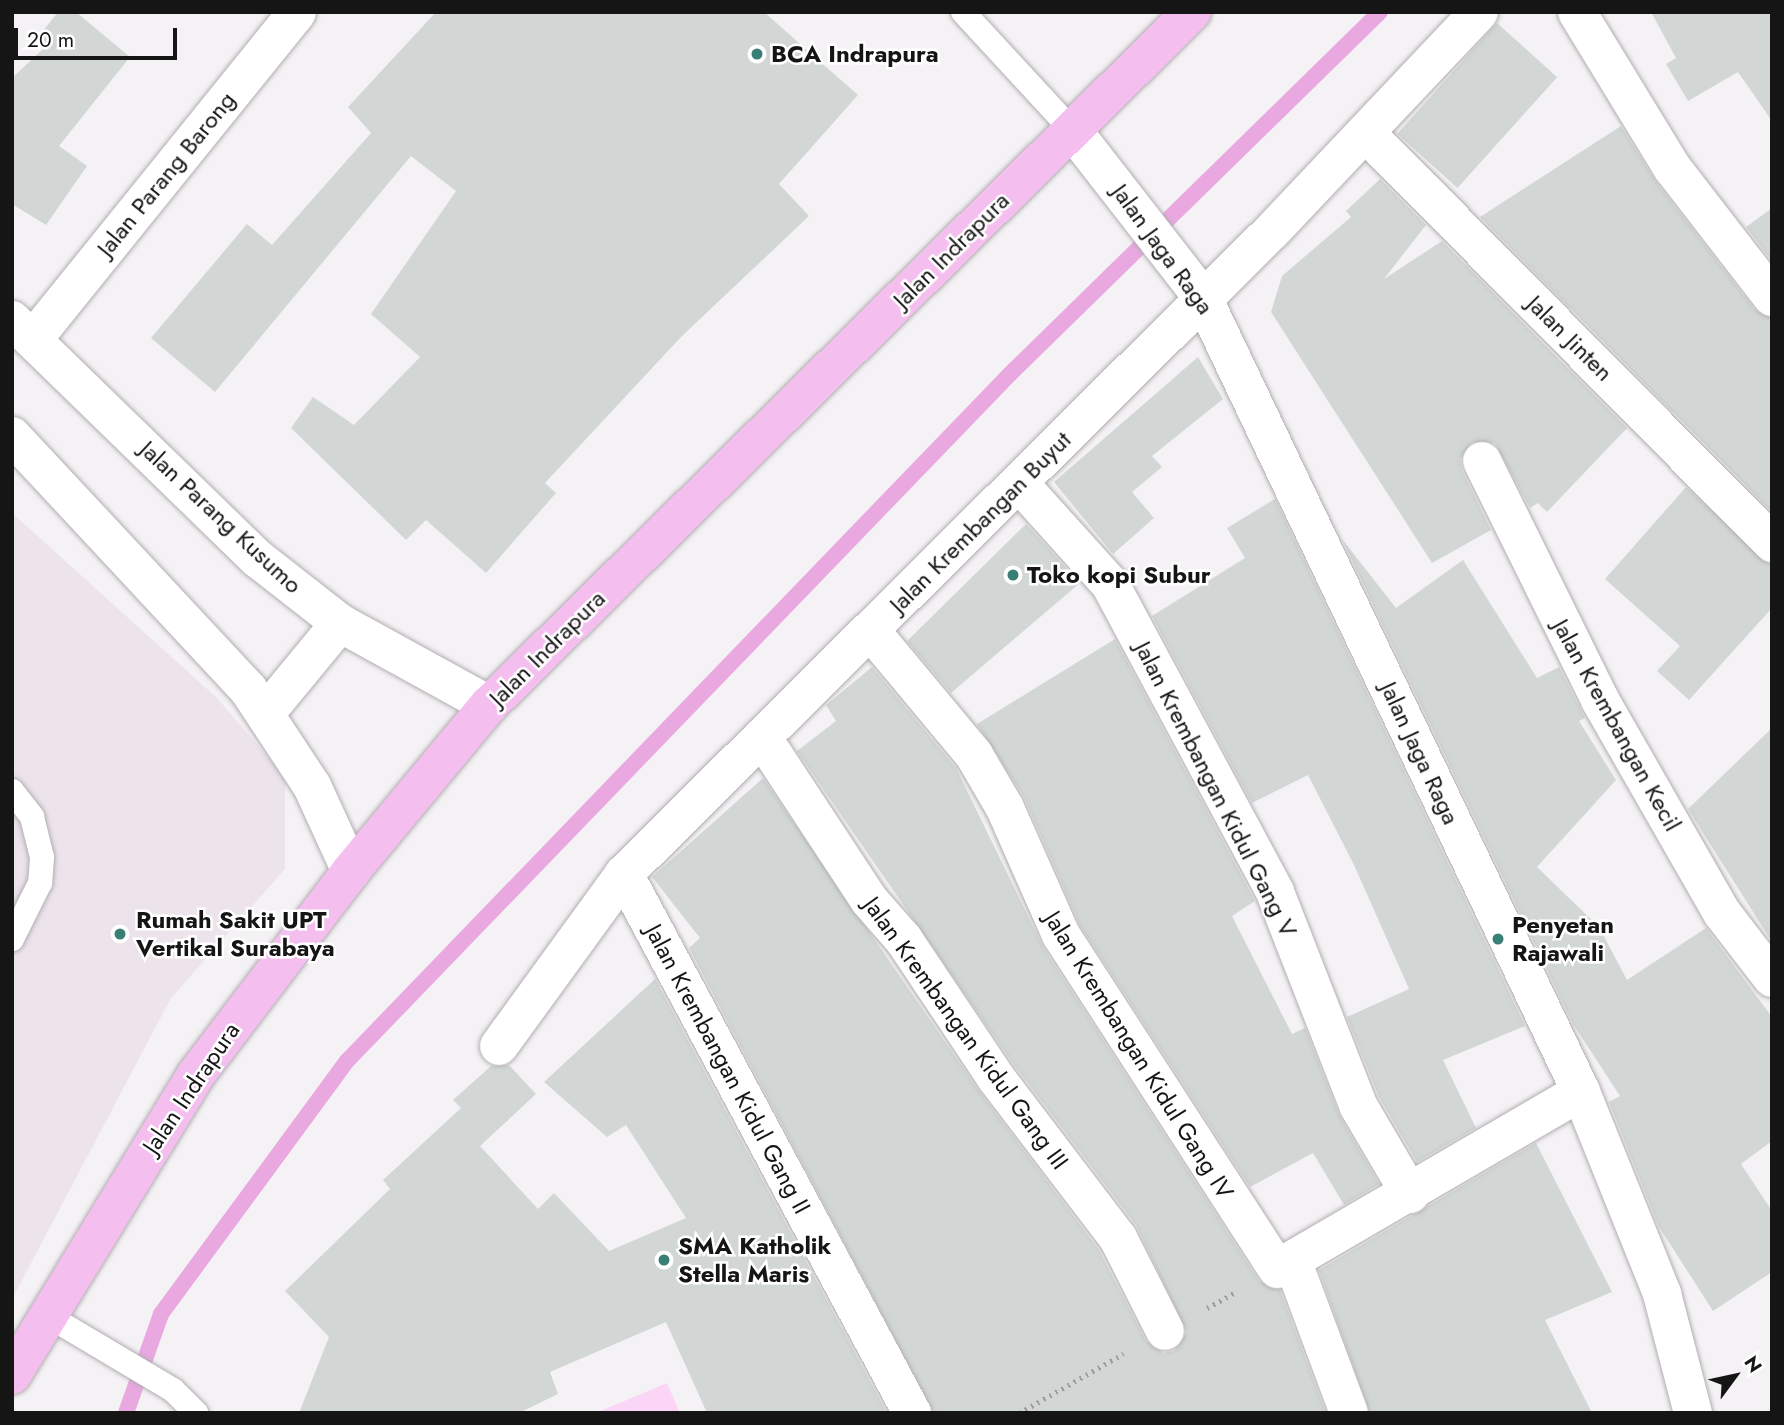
<!DOCTYPE html>
<style>
body{margin:0}
#map{position:relative;width:1784px;height:1425px;overflow:hidden;background:#f5f2f5;font-family:Jost,sans-serif}
div>[style]{position:absolute}
.built>*{inset:0;background:#ede3eb}
.green>*{inset:0;background:#fbd5f5}
.stream>*{height:16px;margin:-8px;padding:0 8px;transform-origin:8px;border-radius:8px;background:#e9a8e0}
.building>*{inset:0;background:#d2d7d6;transform-origin:0 0}
.path>*{height:4.5px;margin-top:-2.25px;transform-origin:0;background:repeating-linear-gradient(90deg,#9e9c9e 0 2px,transparent 0 7px)}
.roads{filter:drop-shadow(0 0 2px #b1aeb1) drop-shadow(0 0 2px #b1aeb1)}
.service>*{height:24px;margin:-12px;padding:0 12px;transform-origin:12px;border-radius:12px;background:#fff}
.minor>*{height:38px;margin:-19px;padding:0 19px;transform-origin:19px;border-radius:19px;background:#fff}
.tertiary>*{height:38px;margin:-19px;padding:0 19px;transform-origin:19px;border-radius:19px;background:#fff}
.primary>*{height:38px;margin:-19px;padding:0 19px;transform-origin:19px;border-radius:19px;background:#f4bfee}
.dots>*{width:19px;height:19px;translate:-50% -50%;box-sizing:border-box;border:4px solid #fff;border-radius:50%}
span{translate:-50% -50%;white-space:nowrap;text-align:center;line-height:1.15;-webkit-text-stroke:5px #fff;paint-order:stroke}
.poi-label{font-size:24px;color:#161516;font-weight:700}
.left{translate:0 -50%;text-align:left}
.street-label{font-size:24px;color:#161516}
.frame{position:absolute;inset:0;border:14px solid #161516;pointer-events:none}
.north{position:absolute;left:1700px;top:1341px;width:70px;height:70px;-webkit-text-stroke:5px #fff;paint-order:stroke;rotate:57deg;font-size:19px;font-weight:700;line-height:28px;text-align:center;color:#161516}
.north::after{content:'';display:block;margin:auto;width:24px;height:32px;background:#161516;clip-path:polygon(50% 0,100% 100%,50% 72%,0 100%)}
.scale{position:absolute;left:14px;top:28px;width:163px;height:32px;box-sizing:border-box;border:4px solid #161516;border-top:0;padding-left:9px;font-size:21px;line-height:24px;white-space:nowrap;color:#161516;-webkit-text-stroke:5px #fff;paint-order:stroke}
</style>
<div id="map">
<div class="built">
<div style="clip-path:polygon(12px 513px,217px 698px,285px 777px,285px 869px,171px 998px,12px 1299px)"></div>
</div>
<div class="green">
<div style="clip-path:polygon(667px 1383px,680px 1413px,596px 1413px)"></div>
</div>
<div class="stream">
<div style="left:126px;top:1413px;width:105px;rotate:-70.5deg"></div>
<div style="left:161px;top:1314px;width:314px;rotate:-53.7deg"></div>
<div style="left:347px;top:1061px;width:953px;rotate:-46.02deg"></div>
<div style="left:1009px;top:375px;width:519px;rotate:-44.38deg"></div>
</div>
<div class="building">
<div style="clip-path:polygon(58px 12px,76px 12px,130px 57px,59px 146px,87px 166px,46px 225px,12px 204px,12px 78px,44px 48px,35px 41px)"></div>
<div style="clip-path:polygon(436px 12px,764px 12px,858px 95px,779px 184px,809px 216px,681px 337px,545px 483px,556px 493px,486px 573px,426px 520px,406px 540px,291px 428px,313px 397px,354px 425px,420px 357px,371px 314px,456px 191px,411px 156px,215px 392px,151px 338px,247px 224px,272px 245px,371px 133px,348px 107px)"></div>
<div style="clip-path:polygon(1651px 12px,1772px 12px,1772px 121px,1738px 72px,1688px 101px,1666px 64px,1676px 58px)"></div>
<div style="left:1497px;top:23px;width:81px;height:149px;rotate:42deg"></div>
<div style="clip-path:polygon(1621px 126px,1656px 182px,1755px 310px,1772px 318px,1772px 512px,1480px 217px)"></div>
<div style="clip-path:polygon(1380px 179px,1426px 225px,1384px 279px,1442px 241px,1627px 428px,1547px 512px,1538px 503px,1530px 508px,1495px 443px,1472px 442px,1460px 459px,1462px 470px,1491px 530px,1432px 563px,1271px 312px,1282px 276px,1351px 217px,1346px 211px)"></div>
<div style="clip-path:polygon(1772px 208px,1772px 261px,1746px 227px)"></div>
<div style="clip-path:polygon(1198px 357px,1223px 399px,1152px 456px,1162px 467px,1132px 492px,1154px 518px,1113px 554px,1054px 482px)"></div>
<div style="clip-path:polygon(1686px 487px,1772px 566px,1772px 608px,1689px 700px,1657px 671px,1680px 646px,1605px 579px)"></div>
<div style="clip-path:polygon(1275px 499px,1525px 1026px,1443px 1060px,1476px 1128px,1417px 1162px,1379px 1097px,1347px 1017px,1409px 989px,1354px 865px,1308px 775px,1252px 803px,1152px 616px,1245px 558px,1227px 528px)"></div>
<div style="clip-path:polygon(1026px 524px,1080px 583px,951px 693px,907px 641px)"></div>
<div style="clip-path:polygon(1342px 539px,1396px 608px,1463px 560px,1537px 678px,1559px 667px,1585px 718px,1579px 721px,1616px 780px,1537px 867px,1599px 927px,1627px 980px,1706px 928px,1772px 1017px,1772px 1141px,1741px 1164px,1772px 1211px,1772px 1272px,1713px 1311px,1659px 1227px,1609px 1102px,1620px 1096px,1573px 1024px)"></div>
<div style="clip-path:polygon(1115px 639px,1255px 901px,1232px 916px,1292px 1034px,1305px 1028px,1339px 1115px,1379px 1184px,1344px 1205px,1313px 1153px,1250px 1187px,1080px 925px,1024px 797px,977px 724px)"></div>
<div style="clip-path:polygon(872px 667px,956px 768px,1043px 947px,1259px 1281px,1280px 1290px,1326px 1413px,934px 1413px,689px 948px,700px 938px,652px 877px,763px 778px,979px 1091px,1099px 1250px,1146px 1341px,1163px 1353px,1174px 1351px,1187px 1332px,1136px 1225px,1014px 1065px,797px 751px,836px 721px,826px 705px)"></div>
<div style="clip-path:polygon(1772px 728px,1772px 942px,1688px 809px)"></div>
<div style="clip-path:polygon(655px 979px,887px 1413px,707px 1413px,666px 1322px,550px 1372px,558px 1394px,519px 1413px,299px 1413px,329px 1337px,285px 1291px,390px 1189px,383px 1180px,461px 1108px,453px 1100px,491px 1066px,509px 1065px,536px 1094px,480px 1146px,538px 1209px,554px 1193px,609px 1251px,686px 1218px,626px 1125px,607px 1137px,544px 1082px)"></div>
<div style="clip-path:polygon(1536px 1143px,1612px 1292px,1545px 1320px,1592px 1413px,1370px 1413px,1319px 1270px)"></div>
</div>
<div class="path">
<div style="left:1207px;top:1308px;width:33px;rotate:-29deg"></div>
<div style="left:1019px;top:1413px;width:120px;rotate:-29.6deg"></div>
</div>
<div class="roads">
<div class="service">
<div style="left:963px;top:12px;width:162px;rotate:47.3deg"></div>
<div style="left:12px;top:791px;width:33px;rotate:52deg"></div>
<div style="left:32px;top:817px;width:41px;rotate:76deg"></div>
<div style="left:42px;top:857px;width:26px;rotate:94deg"></div>
<div style="left:40px;top:883px;width:63px;rotate:116.6deg"></div>
<div style="left:45px;top:1314px;width:149px;rotate:30.7deg"></div>
<div style="left:173px;top:1390px;width:33px;rotate:45deg"></div>
</div>
<div class="minor">
<div style="left:1577px;top:12px;width:184px;rotate:58.6deg"></div>
<div style="left:1673px;top:169px;width:162px;rotate:52.3deg"></div>
<div style="left:1073px;top:131px;width:212px;rotate:52.1deg"></div>
<div style="left:1203px;top:298px;width:879px;rotate:64.54deg"></div>
<div style="left:1581px;top:1092px;width:218px;rotate:68.1deg"></div>
<div style="left:1662px;top:1294px;width:123px;rotate:75.4deg"></div>
<div style="left:1367px;top:134px;width:576px;rotate:45.28deg"></div>
<div style="left:35px;top:337px;width:417px;rotate:-51.1deg"></div>
<div style="left:1482px;top:461px;width:267px;rotate:63.7deg"></div>
<div style="left:1600px;top:700px;width:245px;rotate:60.2deg"></div>
<div style="left:1722px;top:913px;width:82px;rotate:52.4deg"></div>
<div style="left:1019px;top:483px;width:136px;rotate:48deg"></div>
<div style="left:1110px;top:584px;width:349px;rotate:61.8deg"></div>
<div style="left:1275px;top:892px;width:231px;rotate:68.7deg"></div>
<div style="left:1359px;top:1107px;width:101px;rotate:59.6deg"></div>
<div style="left:870px;top:630px;width:163px;rotate:50.2deg"></div>
<div style="left:974px;top:755px;width:61px;rotate:59.7deg"></div>
<div style="left:1005px;top:808px;width:139px;rotate:66.2deg"></div>
<div style="left:1061px;top:935px;width:398px;rotate:57.1deg"></div>
<div style="left:762px;top:737px;width:195px;rotate:56.7deg"></div>
<div style="left:869px;top:900px;width:53px;rotate:48.8deg"></div>
<div style="left:904px;top:940px;width:166px;rotate:56.3deg"></div>
<div style="left:996px;top:1078px;width:201px;rotate:52.7deg"></div>
<div style="left:1118px;top:1238px;width:104px;rotate:63.2deg"></div>
<div style="left:624px;top:874px;width:611px;rotate:61.88deg"></div>
<div style="left:499px;top:1046px;width:213px;rotate:-54deg"></div>
<div style="left:624px;top:874px;width:913px;rotate:-44.78deg"></div>
<div style="left:1272px;top:231px;width:301px;rotate:-46.6deg"></div>
<div style="left:1349px;top:1413px;width:163px;rotate:-110.4deg"></div>
<div style="left:1292px;top:1260px;width:334px;rotate:-30.2deg"></div>
</div>
<div class="tertiary">
<div style="left:12px;top:320px;width:343px;rotate:44.2deg"></div>
<div style="left:258px;top:559px;width:104px;rotate:38deg"></div>
<div style="left:340px;top:623px;width:170px;rotate:28.8deg"></div>
<div style="left:12px;top:436px;width:346px;rotate:47deg"></div>
<div style="left:248px;top:689px;width:116px;rotate:56.6deg"></div>
<div style="left:312px;top:786px;width:94px;rotate:65.4deg"></div>
<div style="left:265px;top:714px;width:118px;rotate:-50.5deg"></div>
</div>
<div class="primary">
<div style="left:12px;top:1375px;width:351px;rotate:-58.5deg"></div>
<div style="left:195px;top:1076px;width:258px;rotate:-52.7deg"></div>
<div style="left:351px;top:871px;width:216px;rotate:-50.3deg"></div>
<div style="left:489px;top:705px;width:987px;rotate:-44.59deg"></div>
</div>
</div>
<div class="dots">
<div style="left:757px;top:54px;background:#397f75"></div>
<div style="left:1013px;top:575px;background:#397f75"></div>
<div style="left:120px;top:934px;background:#397f75"></div>
<div style="left:1498px;top:939px;background:#397f75"></div>
<div style="left:664px;top:1260px;background:#397f75"></div>
</div>
<div class="poi-label">
<span class="left" style="left:771px;top:54px">BCA Indrapura</span>
<span class="left" style="left:1027px;top:575px">Toko kopi Subur</span>
<span class="left" style="left:136px;top:934px">Rumah Sakit UPT<br>Vertikal Surabaya</span>
<span class="left" style="left:1512px;top:939px">Penyetan<br>Rajawali</span>
<span class="left" style="left:678px;top:1260px">SMA Katholik<br>Stella Maris</span>
</div>
<div class="street-label">
<span style="left:166px;top:174px;rotate:-51deg">Jalan Parang Barong</span>
<span style="left:1163px;top:249px;rotate:54deg">Jalan Jaga Raga</span>
<span style="left:951px;top:250px;rotate:-45deg">Jalan Indrapura</span>
<span style="left:1570px;top:338px;rotate:45deg">Jalan Jinten</span>
<span style="left:221px;top:517px;rotate:43deg">Jalan Parang Kusumo</span>
<span style="left:980px;top:522px;rotate:-45deg">Jalan Krembangan Buyut</span>
<span style="left:547px;top:648px;rotate:-45deg">Jalan Indrapura</span>
<span style="left:1617px;top:725px;rotate:61deg">Jalan Krembangan Kecil</span>
<span style="left:1420px;top:753px;rotate:65deg">Jalan Jaga Raga</span>
<span style="left:1216px;top:789px;rotate:63deg">Jalan Krembangan Kidul Gang V</span>
<span style="left:966px;top:1033px;rotate:54deg">Jalan Krembangan Kidul Gang III</span>
<span style="left:1139px;top:1055px;rotate:58deg">Jalan Krembangan Kidul Gang IV</span>
<span style="left:728px;top:1069px;rotate:62deg">Jalan Krembangan Kidul Gang II</span>
<span style="left:191px;top:1088px;rotate:-56deg">Jalan Indrapura</span>
</div>
<div class="frame"></div>
<div class="north">N</div>
<div class="scale">20 m</div>
</div>
